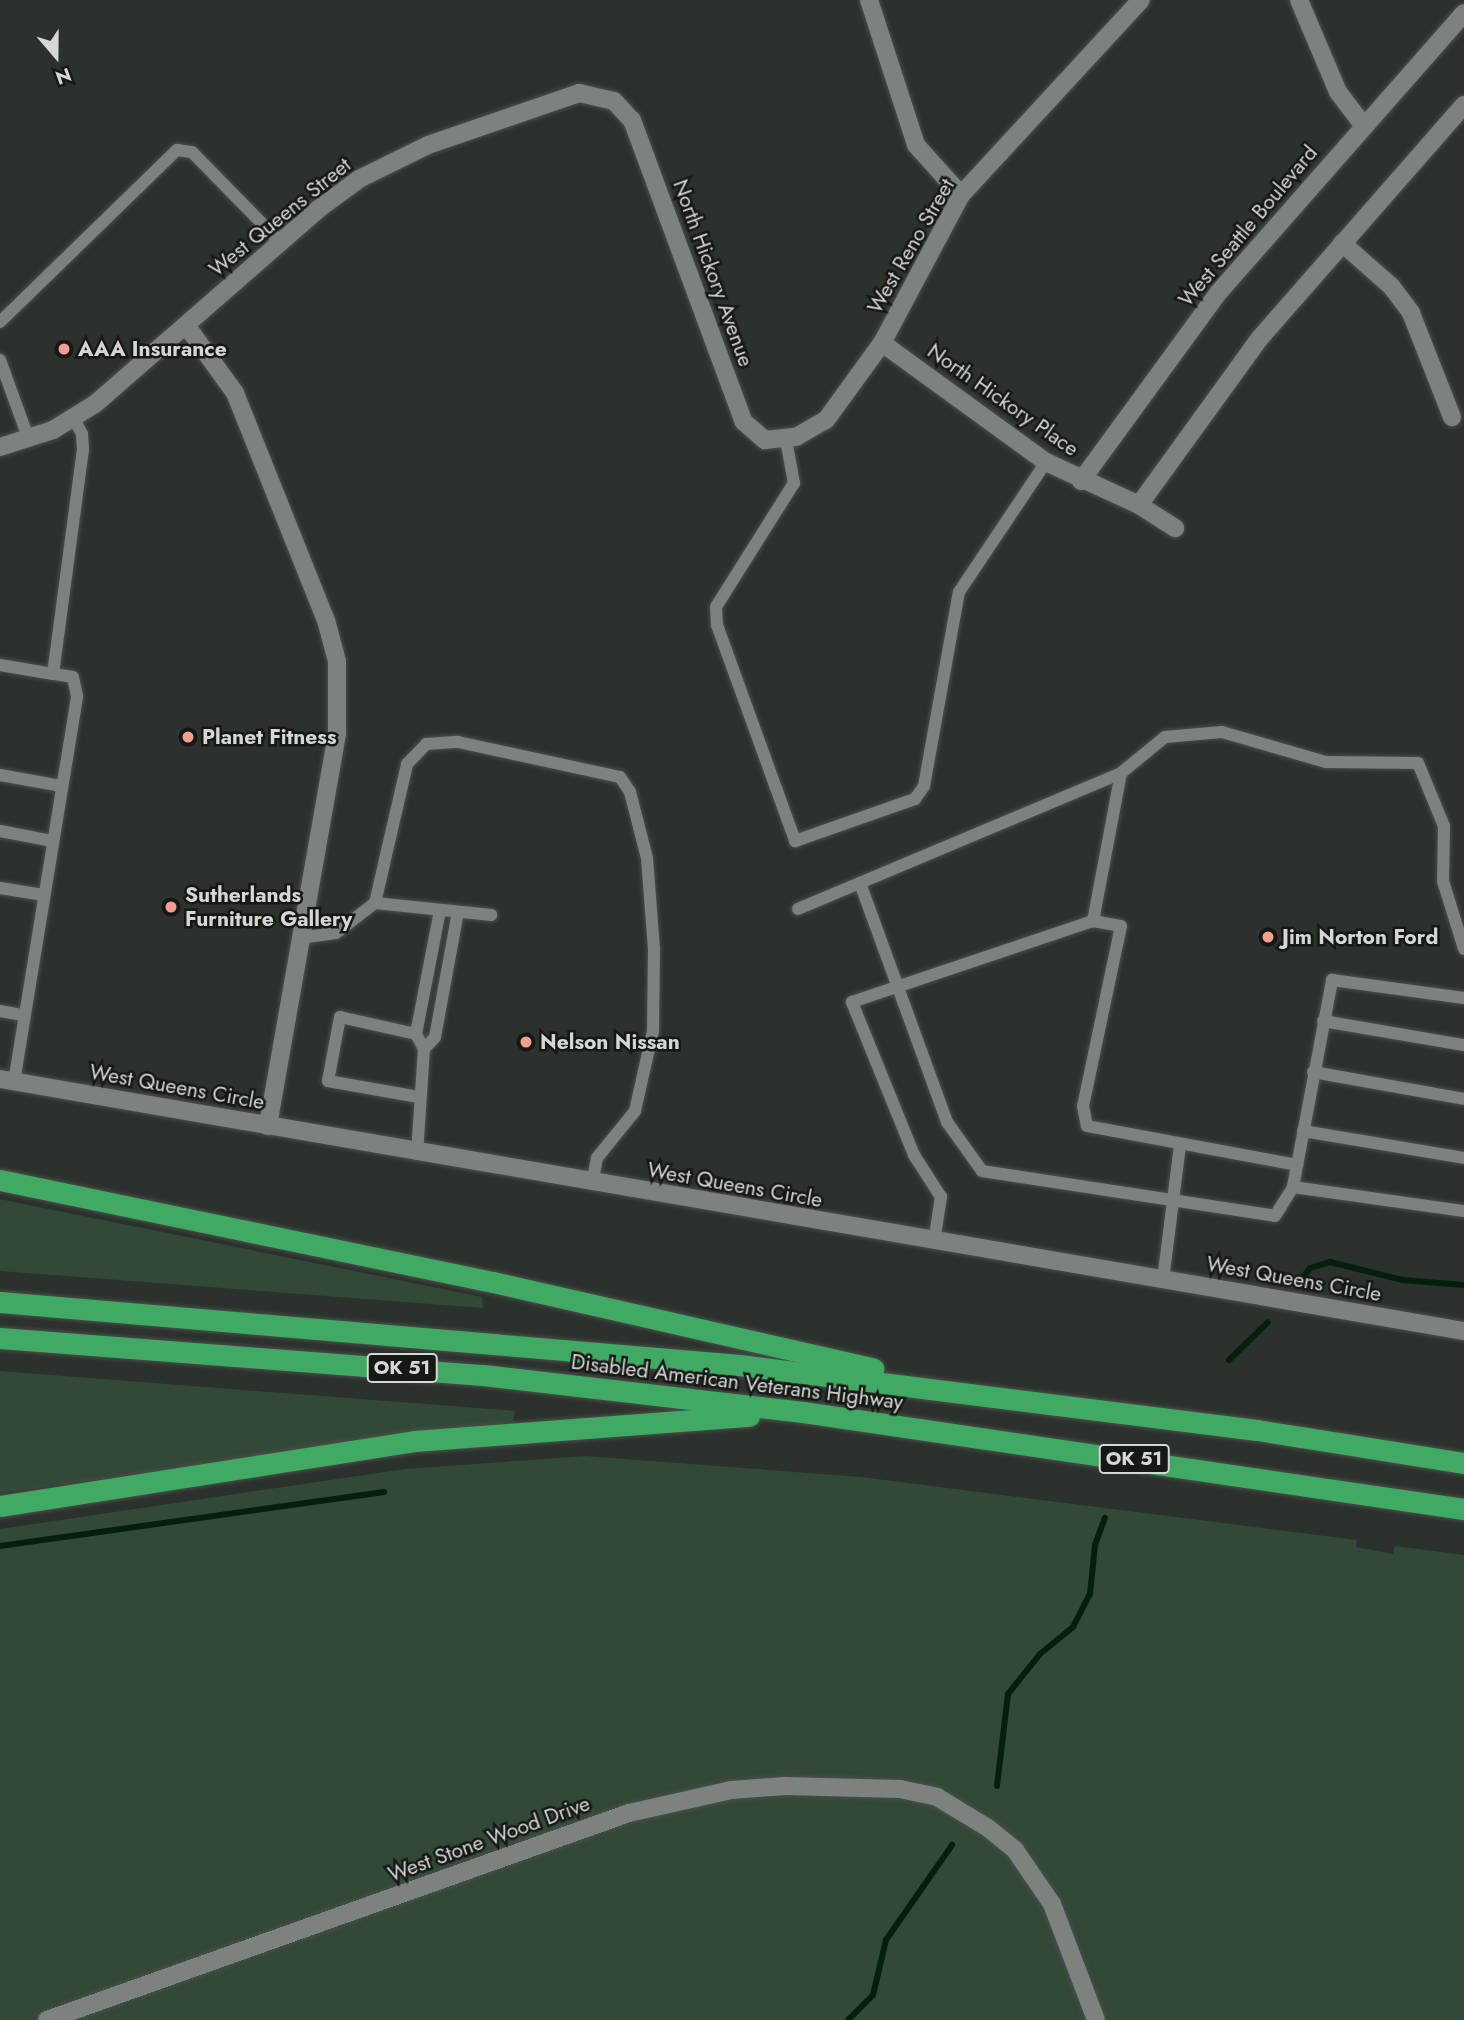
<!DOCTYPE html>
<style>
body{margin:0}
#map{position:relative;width:1464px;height:2020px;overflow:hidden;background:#2b312c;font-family:Jost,sans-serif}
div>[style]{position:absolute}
.green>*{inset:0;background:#324937}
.stream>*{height:6px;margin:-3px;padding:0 3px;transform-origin:3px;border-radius:3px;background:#051f0d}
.roads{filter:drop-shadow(0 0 2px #4a4e4b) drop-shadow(0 0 2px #4a4e4b)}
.lane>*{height:12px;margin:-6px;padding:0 6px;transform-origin:6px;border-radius:6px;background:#7c827d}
.street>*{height:18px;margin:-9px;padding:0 9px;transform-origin:9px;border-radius:9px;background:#7c827d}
.secondary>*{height:18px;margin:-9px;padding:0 9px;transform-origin:9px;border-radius:9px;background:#7c827d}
.highway>*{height:21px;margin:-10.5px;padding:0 10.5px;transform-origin:10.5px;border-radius:10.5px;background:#40a963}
.dots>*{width:19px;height:19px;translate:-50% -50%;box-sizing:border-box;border:4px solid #161816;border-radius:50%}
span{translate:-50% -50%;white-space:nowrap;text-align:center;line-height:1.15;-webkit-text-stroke:5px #161816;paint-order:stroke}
.shield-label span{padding:2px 5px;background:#161816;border:2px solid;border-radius:5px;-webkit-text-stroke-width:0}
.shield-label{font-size:19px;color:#d4d7d5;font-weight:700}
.street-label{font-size:21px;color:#d4d7d5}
.poi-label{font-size:21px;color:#d4d7d5;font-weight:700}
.left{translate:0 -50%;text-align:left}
.north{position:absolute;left:21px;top:21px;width:70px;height:70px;-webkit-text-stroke:5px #161816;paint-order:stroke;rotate:160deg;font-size:19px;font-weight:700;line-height:28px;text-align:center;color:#d4d7d5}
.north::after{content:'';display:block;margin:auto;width:24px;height:32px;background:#d4d7d5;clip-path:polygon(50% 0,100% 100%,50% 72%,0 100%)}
</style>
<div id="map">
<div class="green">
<div style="clip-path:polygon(0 1199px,482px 1297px,483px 1308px,0 1271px)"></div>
<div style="clip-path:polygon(0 1371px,515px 1411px,513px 1422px,0 1493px)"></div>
<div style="clip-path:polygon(585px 1456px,861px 1477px,1357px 1540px,1356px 1547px,1393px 1554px,1395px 1546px,1464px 1555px,1464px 2020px,0 2020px,0 1529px,405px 1469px)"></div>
</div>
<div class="stream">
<div style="left:1298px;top:1283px;width:19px;rotate:-51deg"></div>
<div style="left:1310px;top:1268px;width:21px;rotate:-17deg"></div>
<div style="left:1330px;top:1262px;width:74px;rotate:14deg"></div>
<div style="left:1402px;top:1280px;width:62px;rotate:4.6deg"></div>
<div style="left:1229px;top:1360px;width:54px;rotate:-44.3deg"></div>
<div style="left:0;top:1546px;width:388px;rotate:-8deg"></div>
<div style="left:997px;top:1786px;width:93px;rotate:-83.2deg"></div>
<div style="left:1008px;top:1694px;width:51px;rotate:-51.3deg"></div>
<div style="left:1040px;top:1654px;width:43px;rotate:-39.3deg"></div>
<div style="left:1073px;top:1627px;width:37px;rotate:-63deg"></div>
<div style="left:1090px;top:1594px;width:49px;rotate:-84.2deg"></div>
<div style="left:1095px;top:1545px;width:29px;rotate:-70deg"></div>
<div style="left:848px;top:2020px;width:35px;rotate:-45deg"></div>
<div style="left:873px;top:1995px;width:57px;rotate:-76.7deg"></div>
<div style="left:886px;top:1940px;width:116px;rotate:-55.2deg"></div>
</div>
<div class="roads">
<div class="lane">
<div style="left:0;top:322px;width:247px;rotate:-44.2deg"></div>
<div style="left:177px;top:150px;width:15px;rotate:8deg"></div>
<div style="left:192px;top:152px;width:126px;rotate:45.6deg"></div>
<div style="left:0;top:360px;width:85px;rotate:70.1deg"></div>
<div style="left:786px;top:440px;width:44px;rotate:79.5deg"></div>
<div style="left:794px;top:483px;width:146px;rotate:122.2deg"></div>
<div style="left:716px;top:607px;width:18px;rotate:87deg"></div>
<div style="left:717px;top:625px;width:230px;rotate:70.1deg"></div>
<div style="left:795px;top:841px;width:127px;rotate:-19.3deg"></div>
<div style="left:915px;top:799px;width:16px;rotate:-55deg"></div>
<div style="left:924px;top:786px;width:197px;rotate:-79.8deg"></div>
<div style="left:959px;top:592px;width:156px;rotate:-56.2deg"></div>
<div style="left:0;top:665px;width:54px;rotate:9.6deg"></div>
<div style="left:53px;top:674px;width:227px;rotate:-82.4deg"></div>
<div style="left:83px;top:449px;width:15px;rotate:-94deg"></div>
<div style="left:82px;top:434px;width:17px;rotate:-118deg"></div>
<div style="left:1121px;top:773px;width:151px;rotate:100.7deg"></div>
<div style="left:1093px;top:921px;width:28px;rotate:10deg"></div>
<div style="left:1121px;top:926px;width:184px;rotate:101.9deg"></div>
<div style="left:1083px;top:1106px;width:20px;rotate:79deg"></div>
<div style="left:1087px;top:1126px;width:214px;rotate:10.5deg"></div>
<div style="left:0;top:775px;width:63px;rotate:10.1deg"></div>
<div style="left:0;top:831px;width:54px;rotate:10.7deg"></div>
<div style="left:860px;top:883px;width:254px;rotate:70deg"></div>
<div style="left:947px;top:1122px;width:60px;rotate:54.5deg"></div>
<div style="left:982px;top:1171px;width:296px;rotate:8.7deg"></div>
<div style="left:1275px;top:1216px;width:34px;rotate:-58deg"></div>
<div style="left:1293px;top:1187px;width:211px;rotate:-79.3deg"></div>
<div style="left:1332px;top:980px;width:133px;rotate:7.8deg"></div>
<div style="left:0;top:888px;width:44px;rotate:9.2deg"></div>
<div style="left:375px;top:903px;width:117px;rotate:5.9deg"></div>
<div style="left:798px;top:909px;width:350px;rotate:-22.8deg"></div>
<div style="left:1121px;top:773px;width:57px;rotate:-39.3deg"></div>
<div style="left:1165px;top:737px;width:57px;rotate:-5deg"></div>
<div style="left:1222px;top:732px;width:108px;rotate:16.1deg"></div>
<div style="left:1326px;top:762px;width:92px;rotate:0.6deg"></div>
<div style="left:1418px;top:763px;width:68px;rotate:67.6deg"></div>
<div style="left:1444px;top:826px;width:55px;rotate:91deg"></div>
<div style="left:1443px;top:881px;width:71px;rotate:72.8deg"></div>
<div style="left:300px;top:938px;width:36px;rotate:-8deg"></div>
<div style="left:336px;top:933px;width:49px;rotate:-37.6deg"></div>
<div style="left:375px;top:903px;width:143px;rotate:-77deg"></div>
<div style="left:407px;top:764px;width:28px;rotate:-46deg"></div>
<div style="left:426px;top:744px;width:32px;rotate:-4deg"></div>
<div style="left:458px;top:742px;width:166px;rotate:12.2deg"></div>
<div style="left:620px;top:777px;width:18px;rotate:56deg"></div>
<div style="left:630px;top:792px;width:68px;rotate:75.6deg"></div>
<div style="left:647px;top:858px;width:91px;rotate:85.6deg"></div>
<div style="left:654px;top:949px;width:82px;rotate:90.7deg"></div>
<div style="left:653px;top:1031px;width:82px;rotate:102.7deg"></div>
<div style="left:635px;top:1111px;width:60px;rotate:129deg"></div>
<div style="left:597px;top:1158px;width:26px;rotate:101deg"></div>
<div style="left:0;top:1011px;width:22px;rotate:10deg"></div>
<div style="left:1323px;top:1021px;width:143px;rotate:9.7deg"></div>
<div style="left:416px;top:1034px;width:78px;rotate:-167.4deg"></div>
<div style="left:340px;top:1017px;width:65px;rotate:100.6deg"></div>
<div style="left:328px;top:1081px;width:92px;rotate:10deg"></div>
<div style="left:424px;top:1049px;width:16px;rotate:-47deg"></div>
<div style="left:435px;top:1037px;width:127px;rotate:-79.6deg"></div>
<div style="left:1313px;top:1072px;width:153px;rotate:10.1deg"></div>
<div style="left:14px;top:1082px;width:391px;rotate:-80.7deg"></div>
<div style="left:77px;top:696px;width:19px;rotate:-102deg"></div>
<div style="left:73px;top:677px;width:20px;rotate:-171deg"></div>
<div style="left:1303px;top:1131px;width:163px;rotate:9.5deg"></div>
<div style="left:417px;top:1154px;width:105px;rotate:-86.2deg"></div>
<div style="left:424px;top:1049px;width:17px;rotate:-118deg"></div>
<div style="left:416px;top:1034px;width:125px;rotate:-79deg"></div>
<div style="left:1293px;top:1187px;width:173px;rotate:8deg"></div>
<div style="left:934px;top:1242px;width:46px;rotate:-81.2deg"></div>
<div style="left:941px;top:1197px;width:50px;rotate:-122.7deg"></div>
<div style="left:914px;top:1155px;width:165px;rotate:-112.1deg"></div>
<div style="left:852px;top:1002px;width:254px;rotate:-18.6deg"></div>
<div style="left:1163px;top:1280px;width:135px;rotate:-82.8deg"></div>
</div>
<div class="street">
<div style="left:869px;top:0;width:152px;rotate:72deg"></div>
<div style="left:916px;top:145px;width:67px;rotate:48deg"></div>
<div style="left:1299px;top:0;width:100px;rotate:67deg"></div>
<div style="left:1338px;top:92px;width:43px;rotate:52.6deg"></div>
<div style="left:1342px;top:243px;width:65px;rotate:41.3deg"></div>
<div style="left:1391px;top:286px;width:34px;rotate:53deg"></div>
<div style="left:1411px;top:313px;width:112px;rotate:68.5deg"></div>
<div style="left:186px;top:325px;width:84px;rotate:54.2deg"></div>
<div style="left:235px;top:393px;width:245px;rotate:68.2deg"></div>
<div style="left:326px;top:620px;width:42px;rotate:75deg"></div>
<div style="left:337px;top:661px;width:73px;rotate:90deg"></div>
<div style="left:337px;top:734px;width:398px;rotate:100deg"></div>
<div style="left:882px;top:343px;width:203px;rotate:36deg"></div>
<div style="left:1046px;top:462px;width:102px;rotate:24.8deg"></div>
<div style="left:1139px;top:505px;width:43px;rotate:32.6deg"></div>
<div style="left:0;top:447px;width:56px;rotate:-17.8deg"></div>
<div style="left:53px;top:430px;width:49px;rotate:-31.8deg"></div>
<div style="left:95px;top:404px;width:295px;rotate:-41.1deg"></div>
<div style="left:317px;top:210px;width:52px;rotate:-36.4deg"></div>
<div style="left:359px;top:179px;width:77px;rotate:-26.2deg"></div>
<div style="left:428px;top:145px;width:160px;rotate:-19deg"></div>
<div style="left:579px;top:93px;width:36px;rotate:13deg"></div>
<div style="left:614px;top:101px;width:26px;rotate:47deg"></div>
<div style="left:632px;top:120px;width:322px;rotate:69.7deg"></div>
<div style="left:744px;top:422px;width:28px;rotate:41deg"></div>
<div style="left:765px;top:440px;width:31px;rotate:-6deg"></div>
<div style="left:796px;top:437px;width:34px;rotate:-30deg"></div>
<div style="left:826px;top:420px;width:95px;rotate:-54deg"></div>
<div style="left:882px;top:343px;width:168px;rotate:-61.9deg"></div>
<div style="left:961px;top:195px;width:265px;rotate:-47.3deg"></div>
<div style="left:1081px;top:481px;width:234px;rotate:-53.9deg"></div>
<div style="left:1219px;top:292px;width:371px;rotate:-48.7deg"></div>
<div style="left:1139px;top:505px;width:206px;rotate:-54.1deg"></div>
<div style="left:1260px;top:338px;width:310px;rotate:-48.8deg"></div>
<div style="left:47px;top:2020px;width:618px;rotate:-19.58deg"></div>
<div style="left:629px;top:1813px;width:105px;rotate:-12.7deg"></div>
<div style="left:731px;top:1790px;width:54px;rotate:-4.2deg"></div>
<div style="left:785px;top:1786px;width:115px;rotate:1.5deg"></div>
<div style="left:900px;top:1789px;width:38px;rotate:12deg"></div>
<div style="left:937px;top:1797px;width:60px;rotate:31.3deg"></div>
<div style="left:988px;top:1828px;width:35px;rotate:39deg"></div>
<div style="left:1015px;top:1850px;width:65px;rotate:55.6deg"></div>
<div style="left:1052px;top:1904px;width:124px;rotate:69.2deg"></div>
</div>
<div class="secondary">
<div style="left:0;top:1079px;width:1486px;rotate:9.77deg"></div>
</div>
<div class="highway">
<div style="left:0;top:1180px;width:503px;rotate:11.69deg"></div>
<div style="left:493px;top:1282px;width:390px;rotate:12.8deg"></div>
<div style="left:0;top:1302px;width:742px;rotate:4.87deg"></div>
<div style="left:739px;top:1365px;width:522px;rotate:7.15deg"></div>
<div style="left:1257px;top:1430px;width:210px;rotate:9.1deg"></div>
<div style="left:0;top:1338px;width:484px;rotate:4.4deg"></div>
<div style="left:483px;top:1375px;width:322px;rotate:6.6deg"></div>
<div style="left:803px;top:1412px;width:668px;rotate:8.35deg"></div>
<div style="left:0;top:1506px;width:420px;rotate:-8.9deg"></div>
<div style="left:415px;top:1441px;width:335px;rotate:-4.3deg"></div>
</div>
</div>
<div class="dots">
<div style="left:64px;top:349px;background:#f59d8f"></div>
<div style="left:188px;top:737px;background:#f59d8f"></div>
<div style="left:171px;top:907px;background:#f59d8f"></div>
<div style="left:1268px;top:937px;background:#f59d8f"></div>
<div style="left:526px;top:1042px;background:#f59d8f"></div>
</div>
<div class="shield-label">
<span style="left:402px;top:1368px">OK 51</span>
<span style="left:1134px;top:1459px">OK 51</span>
</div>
<div class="street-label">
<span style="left:280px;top:217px;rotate:-39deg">West Queens Street</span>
<span style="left:1248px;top:226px;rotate:-50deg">West Seattle Boulevard</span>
<span style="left:911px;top:246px;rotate:-60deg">West Reno Street</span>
<span style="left:713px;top:273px;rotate:70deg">North Hickory Avenue</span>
<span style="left:1003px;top:400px;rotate:35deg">North Hickory Place</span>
<span style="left:177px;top:1087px;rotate:10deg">West Queens Circle</span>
<span style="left:735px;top:1185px;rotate:10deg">West Queens Circle</span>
<span style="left:1294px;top:1279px;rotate:10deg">West Queens Circle</span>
<span style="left:737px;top:1382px;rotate:7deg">Disabled American Veterans Highway</span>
<span style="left:489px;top:1839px;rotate:-20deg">West Stone Wood Drive</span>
</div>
<div class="poi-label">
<span class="left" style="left:78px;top:349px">AAA Insurance</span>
<span class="left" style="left:202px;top:737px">Planet Fitness</span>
<span class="left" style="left:185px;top:907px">Sutherlands<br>Furniture Gallery</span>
<span class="left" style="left:1282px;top:937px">Jim Norton Ford</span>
<span class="left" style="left:540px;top:1042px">Nelson Nissan</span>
</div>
<div class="north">N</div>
</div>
